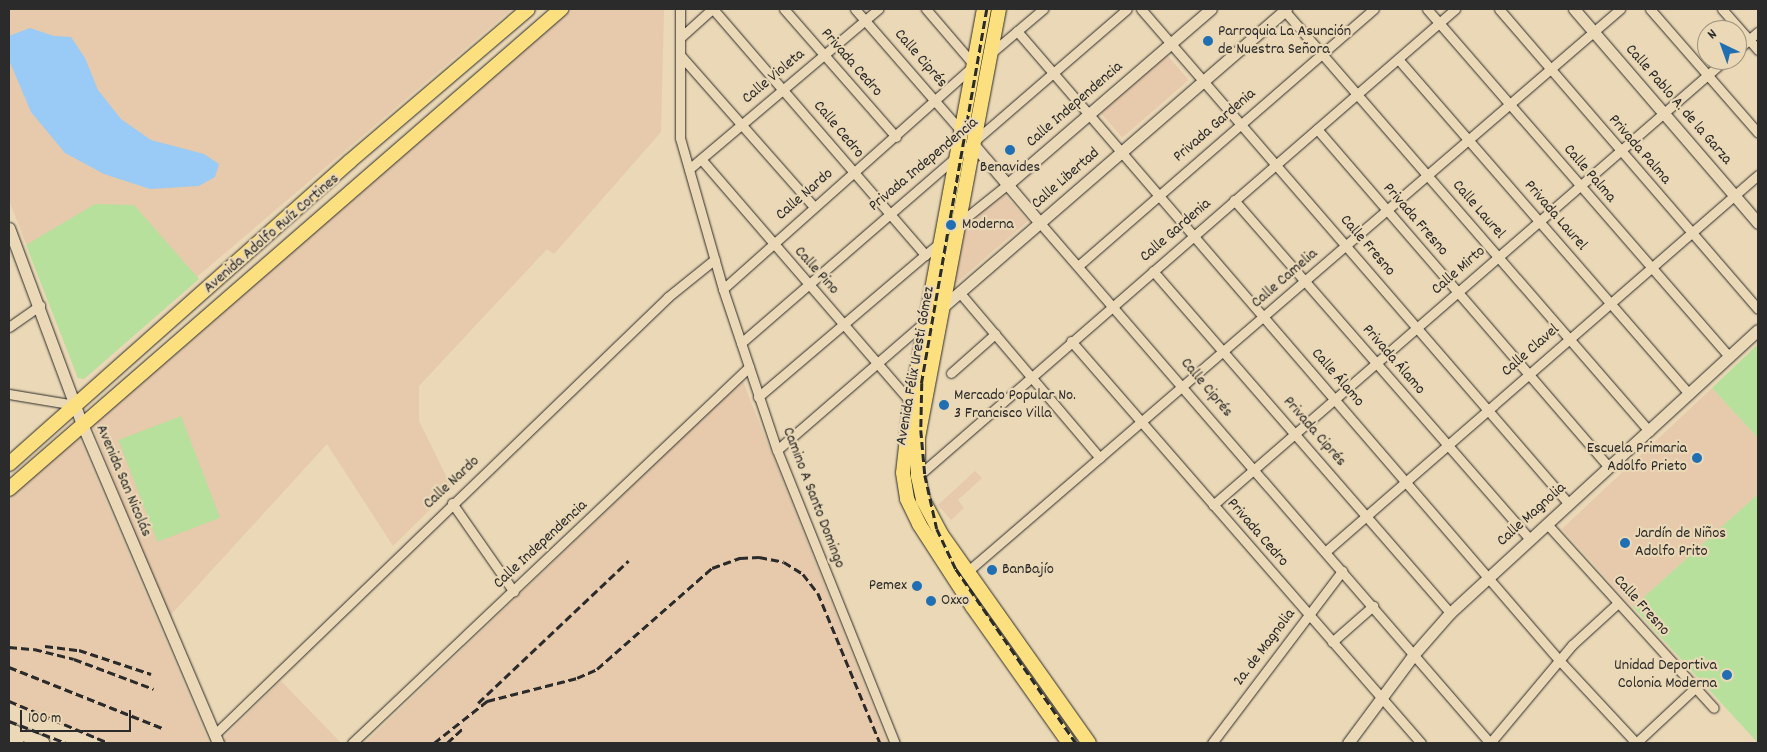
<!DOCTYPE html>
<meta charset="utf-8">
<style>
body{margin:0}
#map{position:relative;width:1767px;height:752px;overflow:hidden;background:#ead8b6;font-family:Dekko,sans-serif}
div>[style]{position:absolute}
.built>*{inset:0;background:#e6caab;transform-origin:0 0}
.green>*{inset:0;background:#b7e09c;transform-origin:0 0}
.water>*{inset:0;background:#9acaf6}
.roads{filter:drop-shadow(0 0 1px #2b2b2b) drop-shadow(0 0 1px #2b2b2b)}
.minor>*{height:9px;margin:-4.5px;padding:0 4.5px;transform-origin:4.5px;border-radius:4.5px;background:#ead8b6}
.tertiary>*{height:11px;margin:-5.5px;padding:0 5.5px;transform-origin:5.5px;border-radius:5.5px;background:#ead8b6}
.secondary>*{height:12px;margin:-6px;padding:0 6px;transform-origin:6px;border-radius:6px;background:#ead8b6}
.primary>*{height:14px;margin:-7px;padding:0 7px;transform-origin:7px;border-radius:7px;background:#fce080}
.rail>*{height:2.5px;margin-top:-1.25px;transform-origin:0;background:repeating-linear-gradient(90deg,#2b2b2b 0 8px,transparent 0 12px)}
.dots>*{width:14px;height:14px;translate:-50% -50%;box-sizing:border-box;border:2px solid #ead8b6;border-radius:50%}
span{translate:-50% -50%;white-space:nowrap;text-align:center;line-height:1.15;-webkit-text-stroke:4.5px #ead8b6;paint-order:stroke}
.poi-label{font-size:16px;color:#2b2b2b}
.left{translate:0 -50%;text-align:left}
.right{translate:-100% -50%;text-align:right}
.street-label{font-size:16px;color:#2b2b2b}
.frame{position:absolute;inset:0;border:10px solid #2b2b2b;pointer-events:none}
.north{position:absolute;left:1697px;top:20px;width:50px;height:50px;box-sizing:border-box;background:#ead8b6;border:1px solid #9e937e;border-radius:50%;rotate:318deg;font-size:14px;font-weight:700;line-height:20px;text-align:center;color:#2b2b2b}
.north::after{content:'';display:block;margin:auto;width:18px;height:22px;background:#1f6fb2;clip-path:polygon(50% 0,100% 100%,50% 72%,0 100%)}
.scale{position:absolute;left:20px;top:710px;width:111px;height:22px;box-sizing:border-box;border:2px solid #2b2b2b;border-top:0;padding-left:6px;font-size:15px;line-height:18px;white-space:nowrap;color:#2b2b2b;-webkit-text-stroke:4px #ead8b6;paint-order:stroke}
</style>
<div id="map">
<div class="built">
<div style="clip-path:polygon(9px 9px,512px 9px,78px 378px,9px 200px)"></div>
<div style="clip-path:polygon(572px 9px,664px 9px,661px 132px,554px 254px,547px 249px,419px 386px,419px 421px,452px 488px,393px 546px,327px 444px,168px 618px,93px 427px,95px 421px)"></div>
<div style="left:1167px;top:55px;width:33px;height:88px;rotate:49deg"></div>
<div style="clip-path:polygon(1003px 193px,1028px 221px,953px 286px,965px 227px)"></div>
<div style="clip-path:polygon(742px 379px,887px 743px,365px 743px,630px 488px)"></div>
<div style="clip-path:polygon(1712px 388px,1758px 438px,1758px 494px,1633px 607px,1562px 529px)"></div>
<div style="clip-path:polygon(77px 433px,209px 743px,105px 743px,9px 704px,9px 493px)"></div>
<div style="clip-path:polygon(975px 471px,982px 478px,958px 500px,964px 508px,951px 520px,938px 505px)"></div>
<div style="clip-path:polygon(281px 681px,341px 743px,224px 743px,225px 736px)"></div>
</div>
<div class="green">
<div style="clip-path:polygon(95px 204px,134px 205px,199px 279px,84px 379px,78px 378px,26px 245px)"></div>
<div style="clip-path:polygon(1758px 344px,1758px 438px,1712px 388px)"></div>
<div style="left:181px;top:416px;width:109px;height:67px;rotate:69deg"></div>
<div style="clip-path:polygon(1758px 494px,1758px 743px,1633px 607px)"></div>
</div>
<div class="water">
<div style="clip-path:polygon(30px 28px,54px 36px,71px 37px,85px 58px,98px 90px,121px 119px,151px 140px,204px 154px,219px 164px,215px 177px,199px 186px,150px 189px,104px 174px,65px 153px,31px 112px,9px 60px,9px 36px)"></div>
</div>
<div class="roads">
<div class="minor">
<div style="left:680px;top:9px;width:129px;rotate:90deg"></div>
<div style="left:680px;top:138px;width:157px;rotate:74.1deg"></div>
<div style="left:723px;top:289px;width:170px;rotate:71.5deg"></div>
<div style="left:777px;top:450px;width:316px;rotate:68.1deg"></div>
<div style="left:713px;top:9px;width:325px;rotate:49.2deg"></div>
<div style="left:925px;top:255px;width:21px;rotate:-39deg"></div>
<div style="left:784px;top:9px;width:170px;rotate:48.8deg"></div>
<div style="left:855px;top:9px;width:162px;rotate:49deg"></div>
<div style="left:1141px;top:9px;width:654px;rotate:49.15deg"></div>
<div style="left:1283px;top:9px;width:559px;rotate:49.06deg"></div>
<div style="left:1427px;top:9px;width:461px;rotate:49deg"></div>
<div style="left:1499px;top:9px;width:396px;rotate:49.2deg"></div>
<div style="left:1650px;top:9px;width:164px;rotate:48.9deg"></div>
<div style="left:1722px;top:9px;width:55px;rotate:48.7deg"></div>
<div style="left:1017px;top:31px;width:830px;rotate:49.25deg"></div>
<div style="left:1559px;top:660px;width:113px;rotate:47.1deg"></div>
<div style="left:681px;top:37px;width:42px;rotate:-42.1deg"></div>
<div style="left:1737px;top:50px;width:28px;rotate:-41deg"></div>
<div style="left:990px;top:54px;width:70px;rotate:-40.3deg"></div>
<div style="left:681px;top:56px;width:201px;rotate:48.6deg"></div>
<div style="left:1398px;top:59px;width:444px;rotate:49deg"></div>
<div style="left:1317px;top:129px;width:447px;rotate:49.2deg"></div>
<div style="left:701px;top:159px;width:321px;rotate:49.2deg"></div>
<div style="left:689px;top:169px;width:248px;rotate:-40.2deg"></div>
<div style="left:1234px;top:200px;width:450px;rotate:48.9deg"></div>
<div style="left:1040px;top:223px;width:688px;rotate:49.13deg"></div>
<div style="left:958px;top:224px;width:64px;rotate:-38.7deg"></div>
<div style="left:1078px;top:266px;width:392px;rotate:-41deg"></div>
<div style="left:1153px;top:271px;width:453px;rotate:49deg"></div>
<div style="left:723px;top:289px;width:336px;rotate:-41.7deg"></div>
<div style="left:974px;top:65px;width:74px;rotate:-130.6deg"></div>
<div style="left:960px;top:293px;width:216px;rotate:49.7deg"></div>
<div style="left:9px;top:327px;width:38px;rotate:-35deg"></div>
<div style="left:1071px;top:341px;width:533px;rotate:48.96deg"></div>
<div style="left:741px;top:343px;width:510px;rotate:-40.87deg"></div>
<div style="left:951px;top:373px;width:59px;rotate:-41.6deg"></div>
<div style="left:9px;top:394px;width:67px;rotate:9.5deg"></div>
<div style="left:758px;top:397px;width:219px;rotate:-40.4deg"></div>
<div style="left:777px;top:450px;width:197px;rotate:-40.9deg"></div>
<div style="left:918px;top:476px;width:712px;rotate:-41.01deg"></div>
<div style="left:452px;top:503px;width:108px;rotate:55.1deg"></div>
<div style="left:1213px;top:505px;width:678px;rotate:-41deg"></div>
<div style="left:1547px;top:524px;width:248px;rotate:47.8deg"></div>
<div style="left:1325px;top:552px;width:574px;rotate:-41.05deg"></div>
<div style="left:968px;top:571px;width:861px;rotate:-40.76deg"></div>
<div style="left:1332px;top:642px;width:55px;rotate:-41.3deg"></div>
<div style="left:214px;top:735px;width:631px;rotate:-43.97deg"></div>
<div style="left:668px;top:297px;width:60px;rotate:-39deg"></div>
<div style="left:352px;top:743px;width:547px;rotate:-43.44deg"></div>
<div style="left:1212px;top:743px;width:216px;rotate:-52.9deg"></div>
<div style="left:1490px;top:743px;width:128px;rotate:-50.1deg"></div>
<div style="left:1572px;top:645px;width:62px;rotate:-42.4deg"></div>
<div style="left:1636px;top:743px;width:81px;rotate:-43deg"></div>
</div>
<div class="tertiary">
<div style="left:1574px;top:9px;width:282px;rotate:49.3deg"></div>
<div style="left:973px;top:144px;width:104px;rotate:49.7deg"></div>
<div style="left:1008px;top:184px;width:268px;rotate:-40.8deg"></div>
<div style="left:9px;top:228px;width:209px;rotate:69.6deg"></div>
<div style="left:82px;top:424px;width:347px;rotate:66.9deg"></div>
<div style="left:939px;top:310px;width:459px;rotate:-40.9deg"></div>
<div style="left:1348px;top:743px;width:111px;rotate:-53.4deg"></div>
<div style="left:1414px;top:654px;width:55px;rotate:-48.7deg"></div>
<div style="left:1450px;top:613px;width:418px;rotate:-42.6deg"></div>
</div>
<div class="secondary">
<div style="left:9px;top:729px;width:37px;rotate:22deg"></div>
<div style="left:9px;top:740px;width:9px;rotate:18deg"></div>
</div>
<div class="primary">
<div style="left:984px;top:9px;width:400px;rotate:100.5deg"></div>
<div style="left:911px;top:402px;width:71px;rotate:96.4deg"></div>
<div style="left:903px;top:473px;width:26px;rotate:81deg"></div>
<div style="left:907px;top:499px;width:28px;rotate:64deg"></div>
<div style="left:919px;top:524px;width:98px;rotate:57.1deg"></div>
<div style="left:972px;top:606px;width:168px;rotate:54.7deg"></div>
<div style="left:999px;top:9px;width:438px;rotate:100.7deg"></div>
<div style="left:918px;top:439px;width:37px;rotate:90deg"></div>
<div style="left:918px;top:476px;width:25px;rotate:78deg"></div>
<div style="left:923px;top:500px;width:38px;rotate:62deg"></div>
<div style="left:941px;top:534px;width:256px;rotate:54.7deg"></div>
<div style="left:9px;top:464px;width:455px;rotate:-41.6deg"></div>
<div style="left:349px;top:162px;width:235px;rotate:-40.5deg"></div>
<div style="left:9px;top:489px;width:732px;rotate:-41.01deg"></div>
</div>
</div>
<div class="rail">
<div style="left:987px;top:9px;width:380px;rotate:99.9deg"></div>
<div style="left:922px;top:383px;width:47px;rotate:91.2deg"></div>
<div style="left:921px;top:430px;width:45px;rotate:84.9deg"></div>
<div style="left:925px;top:475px;width:55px;rotate:77.5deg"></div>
<div style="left:937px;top:529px;width:44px;rotate:64.6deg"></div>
<div style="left:956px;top:569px;width:211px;rotate:55.4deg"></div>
<div style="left:45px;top:646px;width:34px;rotate:7deg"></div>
<div style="left:79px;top:650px;width:76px;rotate:18.4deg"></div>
<div style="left:9px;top:647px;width:25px;rotate:5deg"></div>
<div style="left:34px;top:649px;width:41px;rotate:14deg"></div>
<div style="left:74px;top:659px;width:85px;rotate:20.6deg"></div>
<div style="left:9px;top:667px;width:165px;rotate:21.7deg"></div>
<div style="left:9px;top:701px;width:108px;rotate:22.8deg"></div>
<div style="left:478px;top:703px;width:207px;rotate:-43.4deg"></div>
<div style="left:9px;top:721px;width:61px;rotate:21.1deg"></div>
<div style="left:434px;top:743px;width:68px;rotate:-38.4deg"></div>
<div style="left:487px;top:701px;width:93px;rotate:-14.3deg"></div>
<div style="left:577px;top:678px;width:22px;rotate:-24deg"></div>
<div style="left:597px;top:669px;width:153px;rotate:-41.3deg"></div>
<div style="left:712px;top:568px;width:30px;rotate:-20deg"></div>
<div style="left:740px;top:558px;width:19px;rotate:-3deg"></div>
<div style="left:759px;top:557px;width:25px;rotate:11deg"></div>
<div style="left:784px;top:562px;width:22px;rotate:32deg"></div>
<div style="left:803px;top:574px;width:24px;rotate:52deg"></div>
<div style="left:818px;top:593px;width:162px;rotate:67.5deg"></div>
<div style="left:447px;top:743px;width:23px;rotate:-43deg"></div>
</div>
<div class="dots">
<div style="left:1208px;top:41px;background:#1f6fb2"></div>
<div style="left:1010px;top:150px;background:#1f6fb2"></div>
<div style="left:951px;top:225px;background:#1f6fb2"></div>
<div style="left:944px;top:405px;background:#1f6fb2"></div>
<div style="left:1697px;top:458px;background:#1f6fb2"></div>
<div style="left:1625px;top:543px;background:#1f6fb2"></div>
<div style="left:992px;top:570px;background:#1f6fb2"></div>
<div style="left:917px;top:586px;background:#1f6fb2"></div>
<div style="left:931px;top:601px;background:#1f6fb2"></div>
<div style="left:1727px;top:675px;background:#1f6fb2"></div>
</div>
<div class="poi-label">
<span class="left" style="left:1218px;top:41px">Parroquia La Asunción<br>de Nuestra Señora</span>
<span style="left:1010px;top:168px">Benavides</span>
<span class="left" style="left:962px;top:225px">Moderna</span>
<span class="left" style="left:954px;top:405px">Mercado Popular No.<br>3 Francisco Villa</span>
<span class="right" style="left:1687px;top:458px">Escuela Primaria<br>Adolfo Prieto</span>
<span class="left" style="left:1635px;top:543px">Jardín de Niños<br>Adolfo Prito</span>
<span class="left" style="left:1002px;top:570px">BanBajío</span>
<span class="right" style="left:907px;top:586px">Pemex</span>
<span class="left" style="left:941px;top:601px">Oxxo</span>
<span class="right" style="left:1717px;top:675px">Unidad Deportiva<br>Colonia Moderna</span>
</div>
<div class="street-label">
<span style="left:920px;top:59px;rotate:49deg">Calle Ciprés</span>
<span style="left:851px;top:63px;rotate:49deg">Privada Cedro</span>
<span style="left:774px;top:77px;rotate:-40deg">Calle Violeta</span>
<span style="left:1075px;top:105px;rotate:-41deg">Calle Independencia</span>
<span style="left:1678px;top:105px;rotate:49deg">Calle Pablo A. de la Garza</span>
<span style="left:1215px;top:126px;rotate:-41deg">Privada Gardenia</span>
<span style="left:838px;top:130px;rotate:50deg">Calle Cedro</span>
<span style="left:1639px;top:150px;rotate:49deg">Privada Palma</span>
<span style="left:924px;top:165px;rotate:-40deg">Privada Independencia</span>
<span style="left:1589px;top:174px;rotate:49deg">Calle Palma</span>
<span style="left:1066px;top:179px;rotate:-41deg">Calle Libertad</span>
<span style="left:805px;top:195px;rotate:-41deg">Calle Nardo</span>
<span style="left:1478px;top:210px;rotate:49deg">Calle Laurel</span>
<span style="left:1555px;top:216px;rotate:49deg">Privada Laurel</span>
<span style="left:1415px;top:220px;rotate:49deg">Privada Fresno</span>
<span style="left:1176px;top:231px;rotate:-41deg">Calle Gardenia</span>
<span style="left:272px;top:234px;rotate:-41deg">Avenida Adolfo Ruíz Cortines</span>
<span style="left:1367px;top:246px;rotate:49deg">Calle Fresno</span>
<span style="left:816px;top:271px;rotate:48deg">Calle Pino</span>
<span style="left:1459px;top:271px;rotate:-41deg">Calle Mirto</span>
<span style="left:1285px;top:279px;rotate:-41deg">Calle Camelia</span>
<span style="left:1531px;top:351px;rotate:-41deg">Calle Clavel</span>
<span style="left:1393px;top:360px;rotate:49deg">Privada Álamo</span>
<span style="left:916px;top:366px;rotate:-80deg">Avenida Félix Uresti Gómez</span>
<span style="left:1337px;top:378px;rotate:49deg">Calle Álamo</span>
<span style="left:1206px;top:388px;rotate:50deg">Calle Ciprés</span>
<span style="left:1314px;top:432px;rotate:49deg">Privada Ciprés</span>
<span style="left:123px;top:481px;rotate:67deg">Avenida San Nicolás</span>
<span style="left:452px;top:483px;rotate:-43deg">Calle Nardo</span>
<span style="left:813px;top:498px;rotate:69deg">Camino A Santo Domingo</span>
<span style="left:1532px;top:515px;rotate:-42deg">Calle Magnolia</span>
<span style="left:1257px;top:533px;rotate:49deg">Privada Cedro</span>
<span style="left:541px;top:545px;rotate:-43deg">Calle Independencia</span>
<span style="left:1641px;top:606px;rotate:48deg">Calle Fresno</span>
<span style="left:1265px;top:648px;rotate:-53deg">2a. de Magnolia</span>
</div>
<div class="frame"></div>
<div class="north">N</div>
<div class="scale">100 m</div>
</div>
